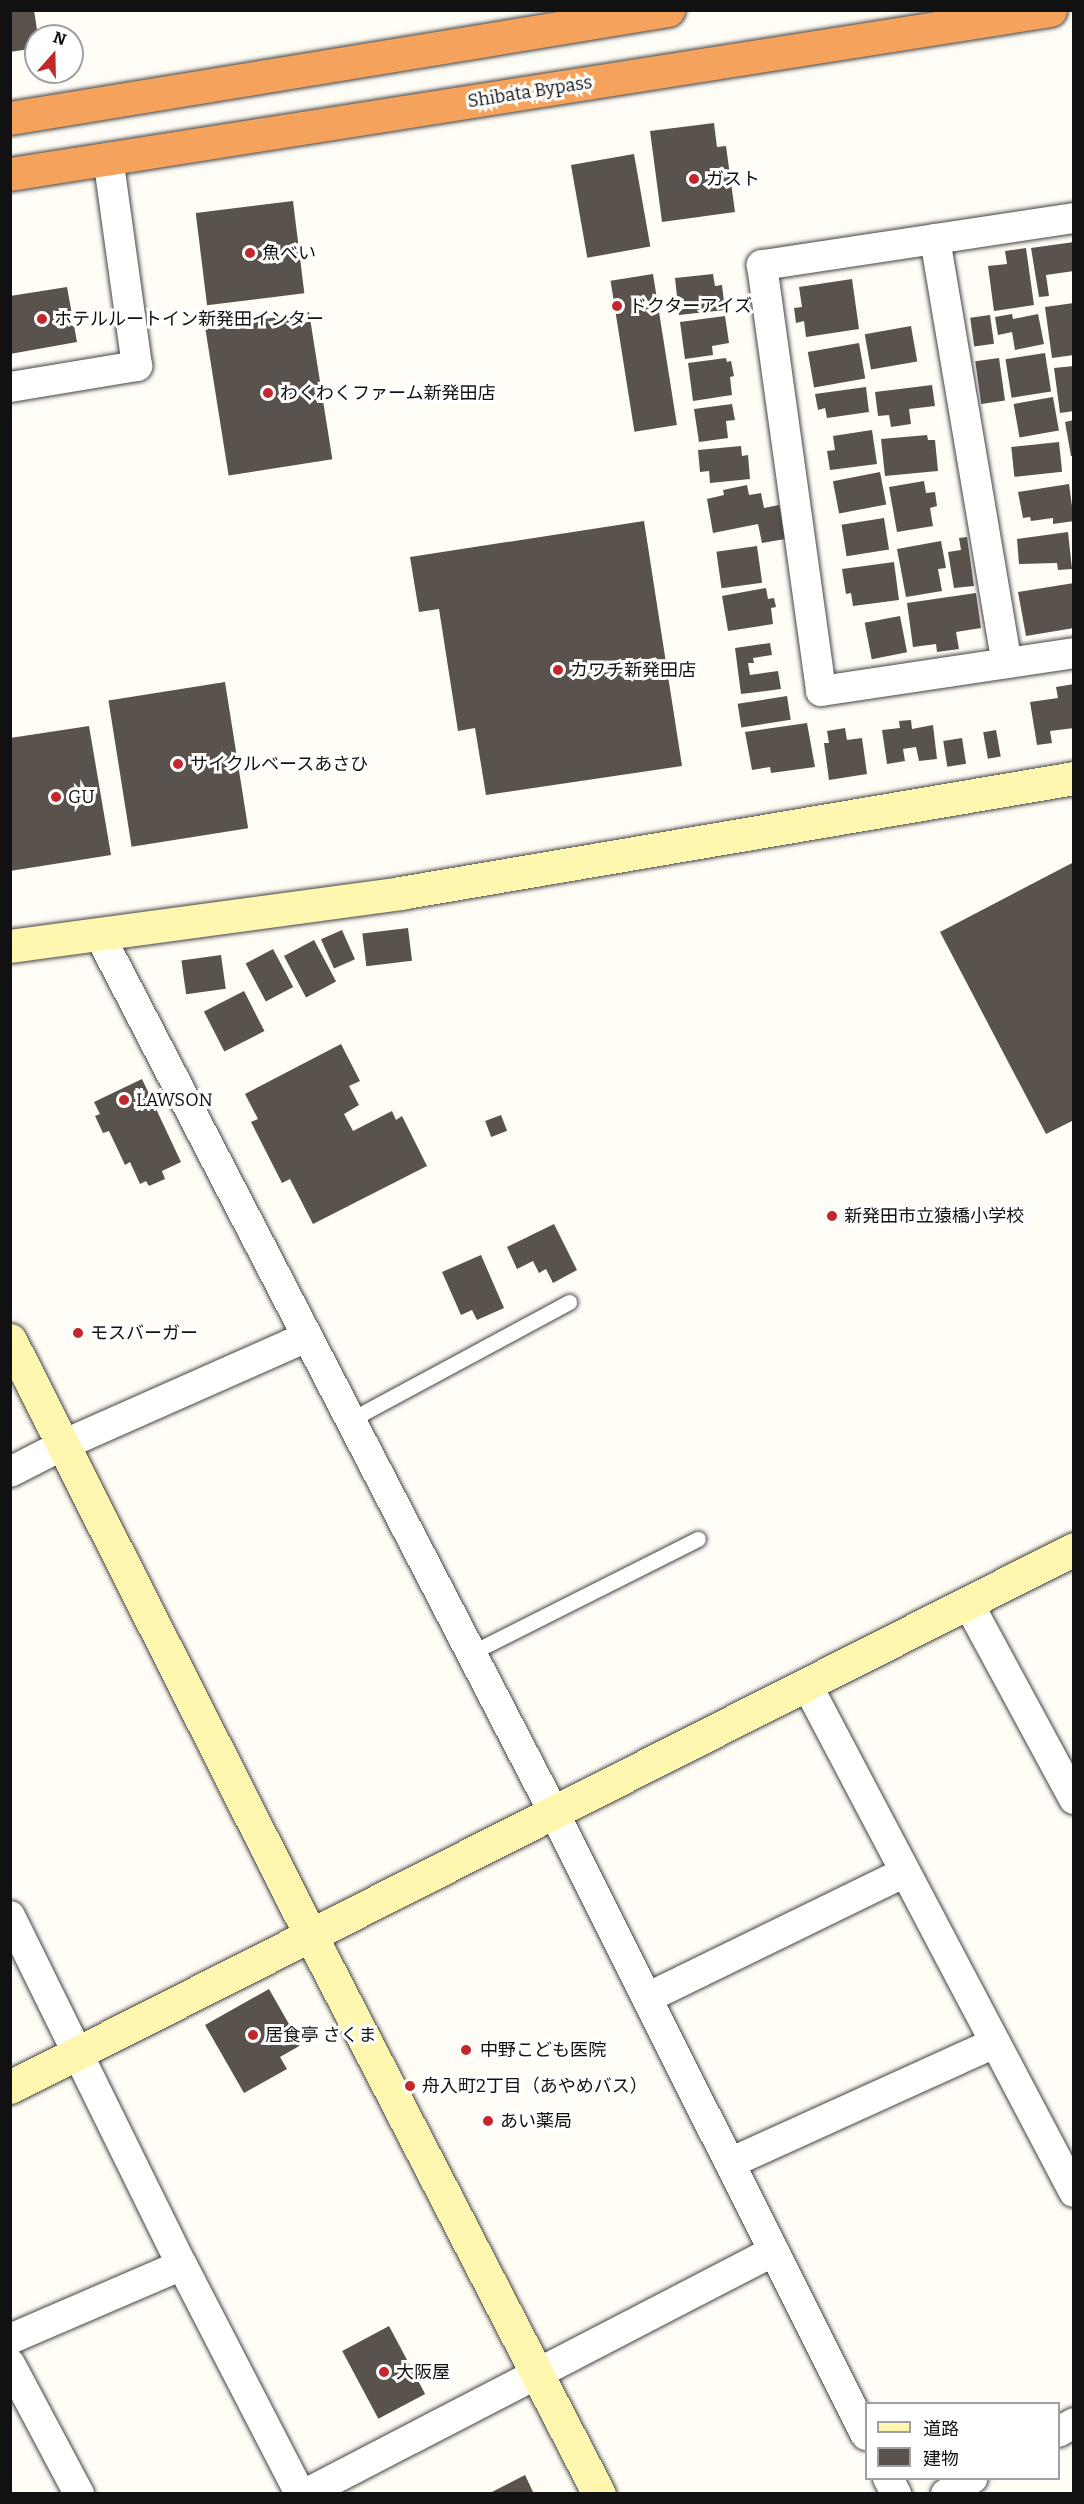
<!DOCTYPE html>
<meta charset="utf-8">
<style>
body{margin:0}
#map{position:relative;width:1084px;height:2504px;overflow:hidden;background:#fffdf5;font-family:Bitter,"Noto Sans JP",serif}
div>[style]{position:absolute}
.building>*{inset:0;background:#5a524d;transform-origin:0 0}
.roads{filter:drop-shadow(0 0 2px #444) drop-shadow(0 0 2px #444)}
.lane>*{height:15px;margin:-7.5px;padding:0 7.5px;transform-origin:7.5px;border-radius:7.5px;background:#fff}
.street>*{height:30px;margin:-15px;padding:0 15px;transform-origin:15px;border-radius:15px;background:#fff}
.secondary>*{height:33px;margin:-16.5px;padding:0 16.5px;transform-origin:16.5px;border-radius:16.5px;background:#fff6b0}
.highway>*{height:33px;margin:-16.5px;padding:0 16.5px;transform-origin:16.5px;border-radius:16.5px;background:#f5a25d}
.dots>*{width:16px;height:16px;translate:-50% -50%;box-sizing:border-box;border:3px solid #fff;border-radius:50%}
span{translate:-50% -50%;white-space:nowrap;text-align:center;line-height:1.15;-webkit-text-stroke:6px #fff;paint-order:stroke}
.street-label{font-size:18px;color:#111}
.poi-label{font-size:18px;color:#111}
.left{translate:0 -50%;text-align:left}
.frame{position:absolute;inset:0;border:12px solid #111;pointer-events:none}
.legend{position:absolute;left:865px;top:2402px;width:195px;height:78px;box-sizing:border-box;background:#fff;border:2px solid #a0a0a0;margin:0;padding:8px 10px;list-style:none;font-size:18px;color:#111}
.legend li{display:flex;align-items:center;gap:12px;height:30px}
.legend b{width:30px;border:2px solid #a0a0a0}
.north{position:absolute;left:24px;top:24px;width:60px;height:60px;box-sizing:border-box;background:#fff;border:2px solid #a0a0a0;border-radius:50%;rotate:20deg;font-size:16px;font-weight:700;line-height:24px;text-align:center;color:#111}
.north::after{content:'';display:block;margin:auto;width:21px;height:27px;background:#c4262e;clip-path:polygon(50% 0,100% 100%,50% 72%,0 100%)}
</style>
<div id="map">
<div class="building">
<div style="clip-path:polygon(10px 10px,34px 10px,38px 36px,36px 48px,10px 52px)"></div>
<div style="clip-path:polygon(714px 123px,717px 147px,726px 146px,735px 212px,662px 222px,650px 131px)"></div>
<div style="left:634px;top:154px;width:94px;height:64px;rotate:80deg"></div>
<div style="left:293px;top:201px;width:93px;height:98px;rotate:83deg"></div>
<div style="clip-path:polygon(1074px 242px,1074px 271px,1046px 275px,1049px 296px,1039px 297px,1031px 248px)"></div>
<div style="clip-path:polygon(1026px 248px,1034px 305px,994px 311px,988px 266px,1007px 264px,1005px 251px)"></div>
<div style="left:653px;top:274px;width:153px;height:43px;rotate:81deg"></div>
<div style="clip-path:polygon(713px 274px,715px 286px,722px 285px,725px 310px,679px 315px,675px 278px)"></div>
<div style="clip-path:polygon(852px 279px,859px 329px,806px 337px,804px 321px,796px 323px,794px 308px,802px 307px,799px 287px)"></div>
<div style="clip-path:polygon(67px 287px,77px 342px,10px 354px,10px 296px)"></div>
<div style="clip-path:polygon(1074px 303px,1074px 355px,1052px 358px,1045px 307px)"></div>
<div style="left:309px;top:312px;width:149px;height:105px;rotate:81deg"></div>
<div style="clip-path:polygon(1012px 314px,1013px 319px,1038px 314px,1044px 344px,1015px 350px,1012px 332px,998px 335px,995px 317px)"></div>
<div style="left:990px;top:315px;width:29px;height:20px;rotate:82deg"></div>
<div style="clip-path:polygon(725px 316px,729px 343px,712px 346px,713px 355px,685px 359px,680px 322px)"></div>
<div style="left:911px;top:326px;width:36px;height:47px;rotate:80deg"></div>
<div style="left:859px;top:343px;width:36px;height:52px;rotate:80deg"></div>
<div style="left:1045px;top:353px;width:39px;height:40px;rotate:81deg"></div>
<div style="clip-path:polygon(726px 358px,727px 362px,731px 361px,734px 376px,730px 377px,732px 395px,693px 401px,688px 363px)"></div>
<div style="left:999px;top:358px;width:43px;height:24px;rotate:82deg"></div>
<div style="clip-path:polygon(1074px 366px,1074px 411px,1060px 413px,1054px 368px)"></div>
<div style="clip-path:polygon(932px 385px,935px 406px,909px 409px,911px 424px,891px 427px,889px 415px,878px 416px,875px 392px)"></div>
<div style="clip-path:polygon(866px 387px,869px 412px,827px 418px,825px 408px,818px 410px,815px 394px)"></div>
<div style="left:1053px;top:397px;width:34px;height:40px;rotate:80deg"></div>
<div style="clip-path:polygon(732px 404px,735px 420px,726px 421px,728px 438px,699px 442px,694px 409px)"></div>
<div style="clip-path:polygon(1074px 420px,1074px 456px,1071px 456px,1065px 422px)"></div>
<div style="clip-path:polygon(872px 430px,877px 464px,830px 470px,827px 451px,835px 450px,833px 436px)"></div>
<div style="clip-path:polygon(927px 435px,928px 440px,935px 440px,938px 471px,885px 476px,881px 439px)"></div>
<div style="left:1059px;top:442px;width:30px;height:48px;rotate:84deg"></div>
<div style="clip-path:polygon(741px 446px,742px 456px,748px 455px,750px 479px,710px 483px,709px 471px,700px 472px,698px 450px)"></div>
<div style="left:880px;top:472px;width:33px;height:48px;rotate:79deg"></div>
<div style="clip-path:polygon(924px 481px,926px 493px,935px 492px,937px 506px,930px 508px,933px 526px,897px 532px,889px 487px)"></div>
<div style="clip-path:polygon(1069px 484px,1074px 521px,1053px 524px,1053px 518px,1031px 521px,1030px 517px,1023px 518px,1018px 492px)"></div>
<div style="clip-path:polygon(747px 485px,749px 495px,761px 493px,764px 508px,779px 505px,785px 539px,762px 543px,758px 524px,713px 533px,707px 499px,724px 495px,723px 490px)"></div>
<div style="left:884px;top:518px;width:32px;height:43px;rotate:81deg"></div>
<div style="clip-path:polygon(644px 521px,682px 766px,486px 795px,475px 728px,458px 731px,439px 609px,419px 612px,410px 557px)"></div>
<div style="clip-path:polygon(1068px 532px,1072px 569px,1058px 570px,1057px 563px,1019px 564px,1017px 539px)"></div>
<div style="clip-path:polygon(967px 537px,974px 586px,954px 588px,948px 552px,961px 550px,959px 538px)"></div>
<div style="clip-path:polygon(941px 541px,946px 568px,938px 569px,942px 591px,906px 597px,897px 549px)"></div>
<div style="left:757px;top:546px;width:37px;height:41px;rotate:82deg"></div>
<div style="clip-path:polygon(894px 562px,899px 600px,853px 606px,851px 593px,846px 594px,842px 569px)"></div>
<div style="clip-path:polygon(1074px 583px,1074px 628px,1026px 636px,1018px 592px)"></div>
<div style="clip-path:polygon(766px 588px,768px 599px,774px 598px,776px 607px,771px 608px,773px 624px,728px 631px,722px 596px)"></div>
<div style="clip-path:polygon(976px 593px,981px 628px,956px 632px,959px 649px,937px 652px,936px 644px,913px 647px,907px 603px)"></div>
<div style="left:900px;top:616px;width:37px;height:36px;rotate:79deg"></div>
<div style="clip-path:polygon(770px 643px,772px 655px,753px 658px,754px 663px,748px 663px,750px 675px,778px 671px,781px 689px,741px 694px,735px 648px)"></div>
<div style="left:225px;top:682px;width:148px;height:118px;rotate:81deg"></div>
<div style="clip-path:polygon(1074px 684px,1074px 728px,1050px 731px,1052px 743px,1037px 745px,1030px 702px,1058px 698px,1056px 687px)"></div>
<div style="left:787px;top:696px;width:24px;height:50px;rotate:81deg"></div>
<div style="clip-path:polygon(911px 720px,912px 729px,933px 725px,937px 759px,919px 761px,916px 747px,903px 749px,905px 761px,887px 764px,882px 730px,900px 728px,899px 721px)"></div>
<div style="clip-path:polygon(807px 723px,815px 767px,771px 773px,770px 767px,752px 770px,745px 732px)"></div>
<div style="clip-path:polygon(89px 726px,111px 855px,10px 871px,10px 738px)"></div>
<div style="clip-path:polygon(845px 728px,847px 740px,862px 738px,867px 774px,829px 780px,824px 743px,829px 743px,827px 731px)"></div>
<div style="left:996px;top:730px;width:27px;height:13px;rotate:80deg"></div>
<div style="left:962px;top:738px;width:26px;height:19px;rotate:81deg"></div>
<div style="clip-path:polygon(1074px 862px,1074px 1120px,1046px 1134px,940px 932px)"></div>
<div style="left:408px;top:928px;width:33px;height:46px;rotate:83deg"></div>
<div style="left:342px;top:930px;width:32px;height:23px;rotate:66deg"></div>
<div style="left:314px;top:940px;width:47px;height:34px;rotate:62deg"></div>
<div style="left:273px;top:949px;width:43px;height:31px;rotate:62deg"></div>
<div style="left:221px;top:955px;width:34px;height:40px;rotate:82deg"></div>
<div style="left:244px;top:991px;width:45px;height:45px;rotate:63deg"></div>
<div style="clip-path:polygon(341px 1044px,360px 1081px,349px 1086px,359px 1105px,344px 1114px,353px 1131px,392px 1111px,396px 1120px,402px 1116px,427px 1166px,313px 1224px,290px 1179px,282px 1183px,251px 1122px,258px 1119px,245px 1094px)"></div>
<div style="clip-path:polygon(142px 1079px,181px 1162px,162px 1171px,165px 1179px,149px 1186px,146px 1181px,140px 1184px,130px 1162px,125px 1165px,109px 1131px,103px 1133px,95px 1116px,100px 1114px,94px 1102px)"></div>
<div style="left:501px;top:1115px;width:17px;height:17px;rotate:69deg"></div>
<div style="clip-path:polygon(554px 1224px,577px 1270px,553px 1283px,546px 1269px,539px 1273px,533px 1261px,517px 1269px,507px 1247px)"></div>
<div style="clip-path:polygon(481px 1255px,504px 1308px,477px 1320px,472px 1310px,461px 1315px,442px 1272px)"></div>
<div style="clip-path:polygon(269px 1989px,301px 2045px,280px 2057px,287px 2069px,244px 2093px,205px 2025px)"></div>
<div style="left:389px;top:2326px;width:77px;height:53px;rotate:62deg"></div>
<div style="clip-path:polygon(525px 2475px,534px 2494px,488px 2494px)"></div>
</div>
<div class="roads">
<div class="lane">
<div style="left:350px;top:1420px;width:249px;rotate:-28.3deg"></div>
<div style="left:471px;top:1653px;width:254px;rotate:-26.7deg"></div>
</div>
<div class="street">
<div style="left:1074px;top:218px;width:316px;rotate:171.4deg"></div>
<div style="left:762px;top:265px;width:430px;rotate:82.1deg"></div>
<div style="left:821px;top:691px;width:256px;rotate:-8.5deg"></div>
<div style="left:935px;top:239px;width:430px;rotate:80.4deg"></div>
<div style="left:10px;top:387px;width:129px;rotate:-9.4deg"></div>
<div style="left:137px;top:366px;width:210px;rotate:-97.9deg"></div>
<div style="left:99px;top:934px;width:990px;rotate:62.63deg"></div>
<div style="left:554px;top:1813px;width:696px;rotate:63.36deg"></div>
<div style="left:10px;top:1472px;width:59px;rotate:-27deg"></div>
<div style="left:63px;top:1445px;width:267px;rotate:-23.9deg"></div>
<div style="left:968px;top:1603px;width:223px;rotate:61.6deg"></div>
<div style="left:807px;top:1685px;width:573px;rotate:62.23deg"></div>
<div style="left:10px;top:1916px;width:389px;rotate:63.8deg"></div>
<div style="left:182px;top:2265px;width:258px;rotate:62.7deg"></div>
<div style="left:647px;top:1998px;width:287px;rotate:-26deg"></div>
<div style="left:730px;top:2163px;width:291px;rotate:-24.4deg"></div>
<div style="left:10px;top:2339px;width:187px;rotate:-23.3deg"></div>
<div style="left:10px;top:2364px;width:147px;rotate:62deg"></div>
<div style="left:1058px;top:2432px;width:18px;rotate:-29deg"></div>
<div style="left:888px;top:2478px;width:18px;rotate:63deg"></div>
<div style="left:305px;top:2494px;width:528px;rotate:-27.39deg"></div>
<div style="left:946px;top:2494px;width:31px;rotate:-31deg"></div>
</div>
<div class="secondary">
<div style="left:10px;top:946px;width:394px;rotate:-7.7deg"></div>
<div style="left:400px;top:893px;width:684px;rotate:-9.68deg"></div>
<div style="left:10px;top:1340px;width:668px;rotate:63.2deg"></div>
<div style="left:311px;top:1936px;width:628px;rotate:62.7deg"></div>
<div style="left:10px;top:2087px;width:1192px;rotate:-26.82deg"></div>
</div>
<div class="highway">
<div style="left:10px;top:118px;width:667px;rotate:-9.32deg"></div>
<div style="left:10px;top:174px;width:1053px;rotate:-8.96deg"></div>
</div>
</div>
<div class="dots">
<div style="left:694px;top:179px;background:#c4262e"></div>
<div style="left:250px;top:253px;background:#c4262e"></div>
<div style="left:617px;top:306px;background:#c4262e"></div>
<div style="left:42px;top:319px;background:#c4262e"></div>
<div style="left:268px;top:393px;background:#c4262e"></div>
<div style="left:558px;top:670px;background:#c4262e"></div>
<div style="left:178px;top:764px;background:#c4262e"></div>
<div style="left:56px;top:797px;background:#c4262e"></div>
<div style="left:124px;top:1100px;background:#c4262e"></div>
<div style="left:832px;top:1216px;background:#c4262e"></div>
<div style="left:78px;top:1333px;background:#c4262e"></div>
<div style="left:253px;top:2035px;background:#c4262e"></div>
<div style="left:466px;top:2050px;background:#c4262e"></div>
<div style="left:410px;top:2086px;background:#c4262e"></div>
<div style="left:488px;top:2121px;background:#c4262e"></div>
<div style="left:384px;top:2372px;background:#c4262e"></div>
</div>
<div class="street-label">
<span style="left:530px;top:92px;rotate:-9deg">Shibata Bypass</span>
</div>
<div class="poi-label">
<span class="left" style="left:706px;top:179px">ガスト</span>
<span class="left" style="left:262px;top:253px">魚べい</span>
<span class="left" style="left:629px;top:306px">ドクターアイズ</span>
<span class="left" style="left:54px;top:319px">ホテルルートイン新発田インター</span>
<span class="left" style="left:280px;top:393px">わくわくファーム新発田店</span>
<span class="left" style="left:570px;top:670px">カワチ新発田店</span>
<span class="left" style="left:190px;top:764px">サイクルベースあさひ</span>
<span class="left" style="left:68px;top:797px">GU</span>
<span class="left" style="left:136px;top:1100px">LAWSON</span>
<span class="left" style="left:844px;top:1216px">新発田市立猿橋小学校</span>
<span class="left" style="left:90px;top:1333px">モスバーガー</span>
<span class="left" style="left:265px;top:2035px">居食亭 さくま</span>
<span class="left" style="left:480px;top:2050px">中野こども医院</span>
<span class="left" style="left:422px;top:2086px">舟入町2丁目（あやめバス）</span>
<span class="left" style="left:500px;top:2121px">あい薬局</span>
<span class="left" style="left:396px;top:2372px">大阪屋</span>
</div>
<div class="frame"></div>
<ul class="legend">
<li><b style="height:8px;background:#fff6b0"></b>道路</li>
<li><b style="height:16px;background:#5a524d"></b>建物</li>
</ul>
<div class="north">N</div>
</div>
